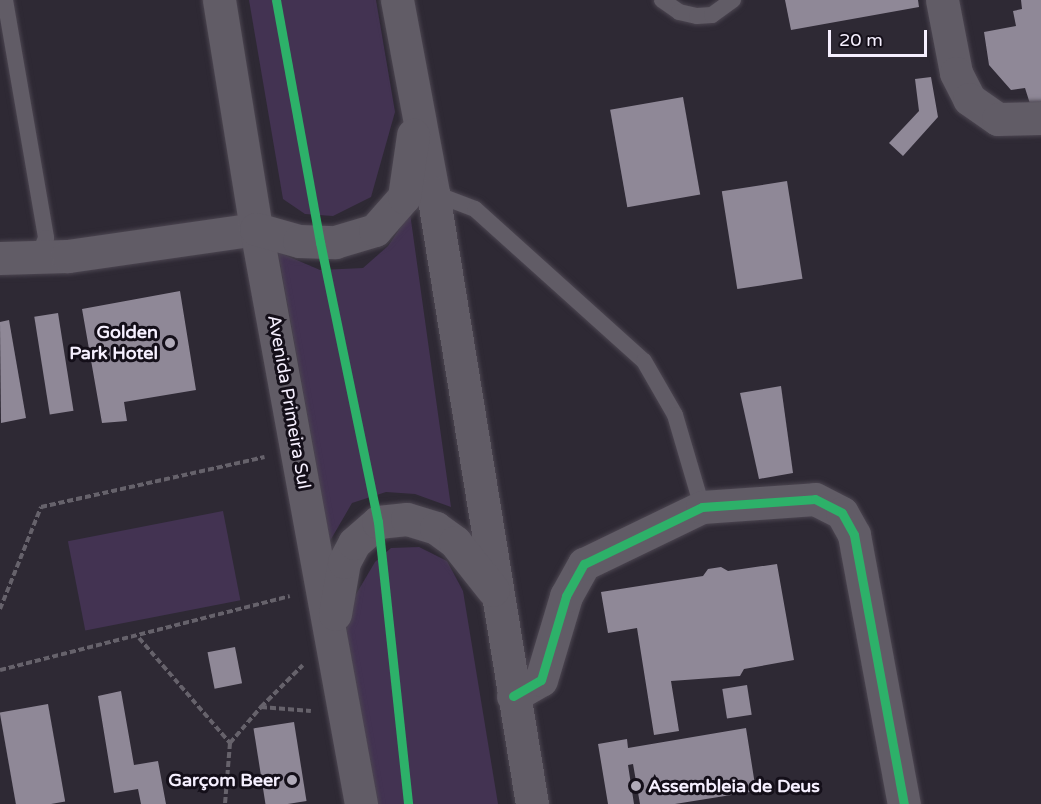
<!DOCTYPE html>
<meta charset="utf-8">
<style>
body{margin:0}
#map{position:relative;width:1041px;height:804px;overflow:hidden;background:#2e2934;font-family:"Varela Round",sans-serif}
div>[style]{position:absolute}
.green>*{inset:0;background:#433352;transform-origin:0 0}
.building>*{inset:0;background:#8f8897;transform-origin:0 0}
.path>*{height:4px;margin-top:-2px;transform-origin:0;background:repeating-linear-gradient(90deg,#66626b 0 6px,transparent 0 9px)}
.roads{filter:drop-shadow(0 0 2px #4c4651) drop-shadow(0 0 2px #4c4651)}
.lane>*{height:16px;margin:-8px;padding:0 8px;transform-origin:8px;border-radius:8px;background:#615c66}
.street>*{height:33px;margin:-16.5px;padding:0 16.5px;transform-origin:16.5px;border-radius:16.5px;background:#615c66}
.secondary>*{height:33px;margin:-16.5px;padding:0 16.5px;transform-origin:16.5px;border-radius:16.5px;background:#615c66}
.cycleway>*{height:9px;margin:-4.5px;padding:0 4.5px;transform-origin:4.5px;border-radius:4.5px;background:#2db169}
.dots>*{width:16px;height:16px;translate:-50% -50%;box-sizing:border-box;border:3px solid #140f19;border-radius:50%}
span{translate:-50% -50%;white-space:nowrap;text-align:center;line-height:1.15;-webkit-text-stroke:6px #140f19;paint-order:stroke}
.poi-label{font-size:18px;color:#f6f0ff;font-weight:700}
.right{translate:-100% -50%;text-align:right}
.left{translate:0 -50%;text-align:left}
.street-label{font-size:18px;color:#f6f0ff}
.scale{position:absolute;left:828px;top:30px;width:99px;height:27px;box-sizing:border-box;border:3px solid #f6f0ff;border-top:0;padding-left:8px;font-size:18px;line-height:21px;white-space:nowrap;color:#f6f0ff;-webkit-text-stroke:4px #140f19;paint-order:stroke}
</style>
<div id="map">
<div class="green">
<div style="clip-path:polygon(249px 0,376px 0,395px 112px,371px 197px,333px 216px,305px 214px,283px 199px)"></div>
<div style="clip-path:polygon(410px 213px,451px 507px,415px 494px,386px 492px,352px 503px,330px 541px,278px 252px,320px 270px,363px 268px,388px 246px)"></div>
<div style="left:223px;top:511px;width:91px;height:158px;rotate:79deg"></div>
<div style="clip-path:polygon(419px 547px,447px 561px,463px 591px,498px 804px,374px 804px,346px 627px,355px 596px,375px 562px,391px 548px)"></div>
</div>
<div class="building">
<div style="clip-path:polygon(785px 0,918px 0,919px 7px,791px 30px)"></div>
<div style="clip-path:polygon(1021px 0,1041px 0,1041px 109px,1031px 107px,1025px 88px,1011px 90px,989px 65px,984px 32px,1016px 26px,1013px 11px,1022px 9px)"></div>
<div style="clip-path:polygon(931px 77px,938px 117px,903px 156px,889px 143px,919px 111px,915px 79px)"></div>
<div style="left:683px;top:97px;width:99px;height:74px;rotate:80deg"></div>
<div style="left:787px;top:181px;width:99px;height:66px;rotate:81deg"></div>
<div style="clip-path:polygon(180px 291px,196px 390px,124px 402px,127px 421px,102px 423px,82px 309px)"></div>
<div style="left:58px;top:313px;width:99px;height:24px;rotate:81deg"></div>
<div style="clip-path:polygon(9px 320px,26px 418px,1px 423px,0 322px)"></div>
<div style="clip-path:polygon(781px 386px,793px 473px,759px 479px,740px 393px)"></div>
<div style="clip-path:polygon(777px 564px,794px 660px,744px 669px,740px 676px,671px 681px,679px 731px,654px 735px,637px 628px,608px 633px,601px 592px,703px 576px,708px 569px,721px 567px,728px 571px)"></div>
<div style="left:235px;top:647px;width:37px;height:28px;rotate:79deg"></div>
<div style="left:747px;top:685px;width:30px;height:25px;rotate:81deg"></div>
<div style="clip-path:polygon(121px 691px,134px 765px,158px 761px,166px 804px,141px 804px,138px 789px,114px 793px,98px 696px)"></div>
<div style="left:48px;top:704px;width:99px;height:49px;rotate:80deg"></div>
<div style="left:294px;top:722px;width:80px;height:41px;rotate:81deg"></div>
<div style="clip-path:polygon(746px 728px,756px 791px,675px 804px,640px 804px,633px 764px,628px 765px,634px 804px,608px 804px,598px 744px,627px 739px,628px 748px)"></div>
</div>
<div class="path">
<div style="left:0;top:609px;width:110px;rotate:-68.1deg"></div>
<div style="left:41px;top:507px;width:229px;rotate:-12.6deg"></div>
<div style="left:139px;top:638px;width:139px;rotate:49.1deg"></div>
<div style="left:230px;top:743px;width:61px;rotate:94.7deg"></div>
<div style="left:0;top:670px;width:299px;rotate:-14.3deg"></div>
<div style="left:261px;top:707px;width:59px;rotate:-45deg"></div>
<div style="left:230px;top:743px;width:48px;rotate:-49.3deg"></div>
<div style="left:261px;top:707px;width:50px;rotate:4.6deg"></div>
</div>
<div class="roads">
<div class="lane">
<div style="left:5px;top:0;width:242px;rotate:80.2deg"></div>
<div style="left:46px;top:238px;width:22px;rotate:112deg"></div>
<div style="left:662px;top:0;width:21px;rotate:35deg"></div>
<div style="left:679px;top:12px;width:18px;rotate:13deg"></div>
<div style="left:697px;top:16px;width:15px;rotate:-4deg"></div>
<div style="left:712px;top:15px;width:26px;rotate:-36deg"></div>
<div style="left:433px;top:193px;width:45px;rotate:20.9deg"></div>
<div style="left:475px;top:209px;width:227px;rotate:42deg"></div>
<div style="left:644px;top:361px;width:62px;rotate:60.1deg"></div>
<div style="left:675px;top:415px;width:96px;rotate:73.6deg"></div>
</div>
<div class="street">
<div style="left:942px;top:0;width:74px;rotate:79.1deg"></div>
<div style="left:956px;top:73px;width:29px;rotate:63deg"></div>
<div style="left:969px;top:99px;width:35px;rotate:35deg"></div>
<div style="left:998px;top:119px;width:43px;rotate:-1.3deg"></div>
<div style="left:0;top:258px;width:68px;rotate:-1.7deg"></div>
<div style="left:68px;top:256px;width:190px;rotate:-8.2deg"></div>
<div style="left:513px;top:696px;width:32px;rotate:-30deg"></div>
<div style="left:541px;top:680px;width:88px;rotate:-73.4deg"></div>
<div style="left:566px;top:596px;width:37px;rotate:-61deg"></div>
<div style="left:584px;top:564px;width:131px;rotate:-25.8deg"></div>
<div style="left:702px;top:507px;width:113px;rotate:-4deg"></div>
<div style="left:815px;top:499px;width:30px;rotate:27deg"></div>
<div style="left:842px;top:513px;width:25px;rotate:61deg"></div>
<div style="left:854px;top:535px;width:274px;rotate:79.5deg"></div>
</div>
<div class="secondary">
<div style="left:219px;top:0;width:232px;rotate:80.8deg"></div>
<div style="left:256px;top:229px;width:585px;rotate:79.65deg"></div>
<div style="left:397px;top:0;width:196px;rotate:79.4deg"></div>
<div style="left:433px;top:193px;width:619px;rotate:80.8deg"></div>
<div style="left:256px;top:229px;width:45px;rotate:15.6deg"></div>
<div style="left:299px;top:241px;width:36px;rotate:2deg"></div>
<div style="left:335px;top:242px;width:42px;rotate:-16.7deg"></div>
<div style="left:375px;top:230px;width:44px;rotate:-48.7deg"></div>
<div style="left:404px;top:197px;width:63px;rotate:-81.7deg"></div>
<div style="left:335px;top:614px;width:53px;rotate:-80.2deg"></div>
<div style="left:344px;top:562px;width:21px;rotate:-62deg"></div>
<div style="left:354px;top:543px;width:32px;rotate:-41deg"></div>
<div style="left:378px;top:522px;width:29px;rotate:-6deg"></div>
<div style="left:407px;top:519px;width:30px;rotate:17deg"></div>
<div style="left:436px;top:528px;width:24px;rotate:36deg"></div>
<div style="left:455px;top:542px;width:61px;rotate:51.6deg"></div>
</div>
</div>
<div class="cycleway">
<div style="left:276px;top:0;width:246px;rotate:79.7deg"></div>
<div style="left:320px;top:242px;width:286px;rotate:78.3deg"></div>
<div style="left:378px;top:522px;width:284px;rotate:83.9deg"></div>
<div style="left:513px;top:696px;width:32px;rotate:-30deg"></div>
<div style="left:541px;top:680px;width:88px;rotate:-73.4deg"></div>
<div style="left:566px;top:596px;width:37px;rotate:-61deg"></div>
<div style="left:584px;top:564px;width:131px;rotate:-25.8deg"></div>
<div style="left:702px;top:507px;width:113px;rotate:-4deg"></div>
<div style="left:815px;top:499px;width:30px;rotate:27deg"></div>
<div style="left:842px;top:513px;width:25px;rotate:61deg"></div>
<div style="left:854px;top:535px;width:274px;rotate:79.5deg"></div>
</div>
<div class="dots">
<div style="left:170px;top:343px;background:#b0aab8"></div>
<div style="left:292px;top:780px;background:#b0aab8"></div>
<div style="left:636px;top:786px;background:#b0aab8"></div>
</div>
<div class="poi-label">
<span class="right" style="left:158px;top:343px">Golden<br>Park Hotel</span>
<span class="right" style="left:280px;top:780px">Garçom Beer</span>
<span class="left" style="left:648px;top:786px">Assembleia de Deus</span>
</div>
<div class="street-label">
<span style="left:289px;top:402px;rotate:80deg">Avenida Primeira Sul</span>
</div>
<div class="scale">20 m</div>
</div>
